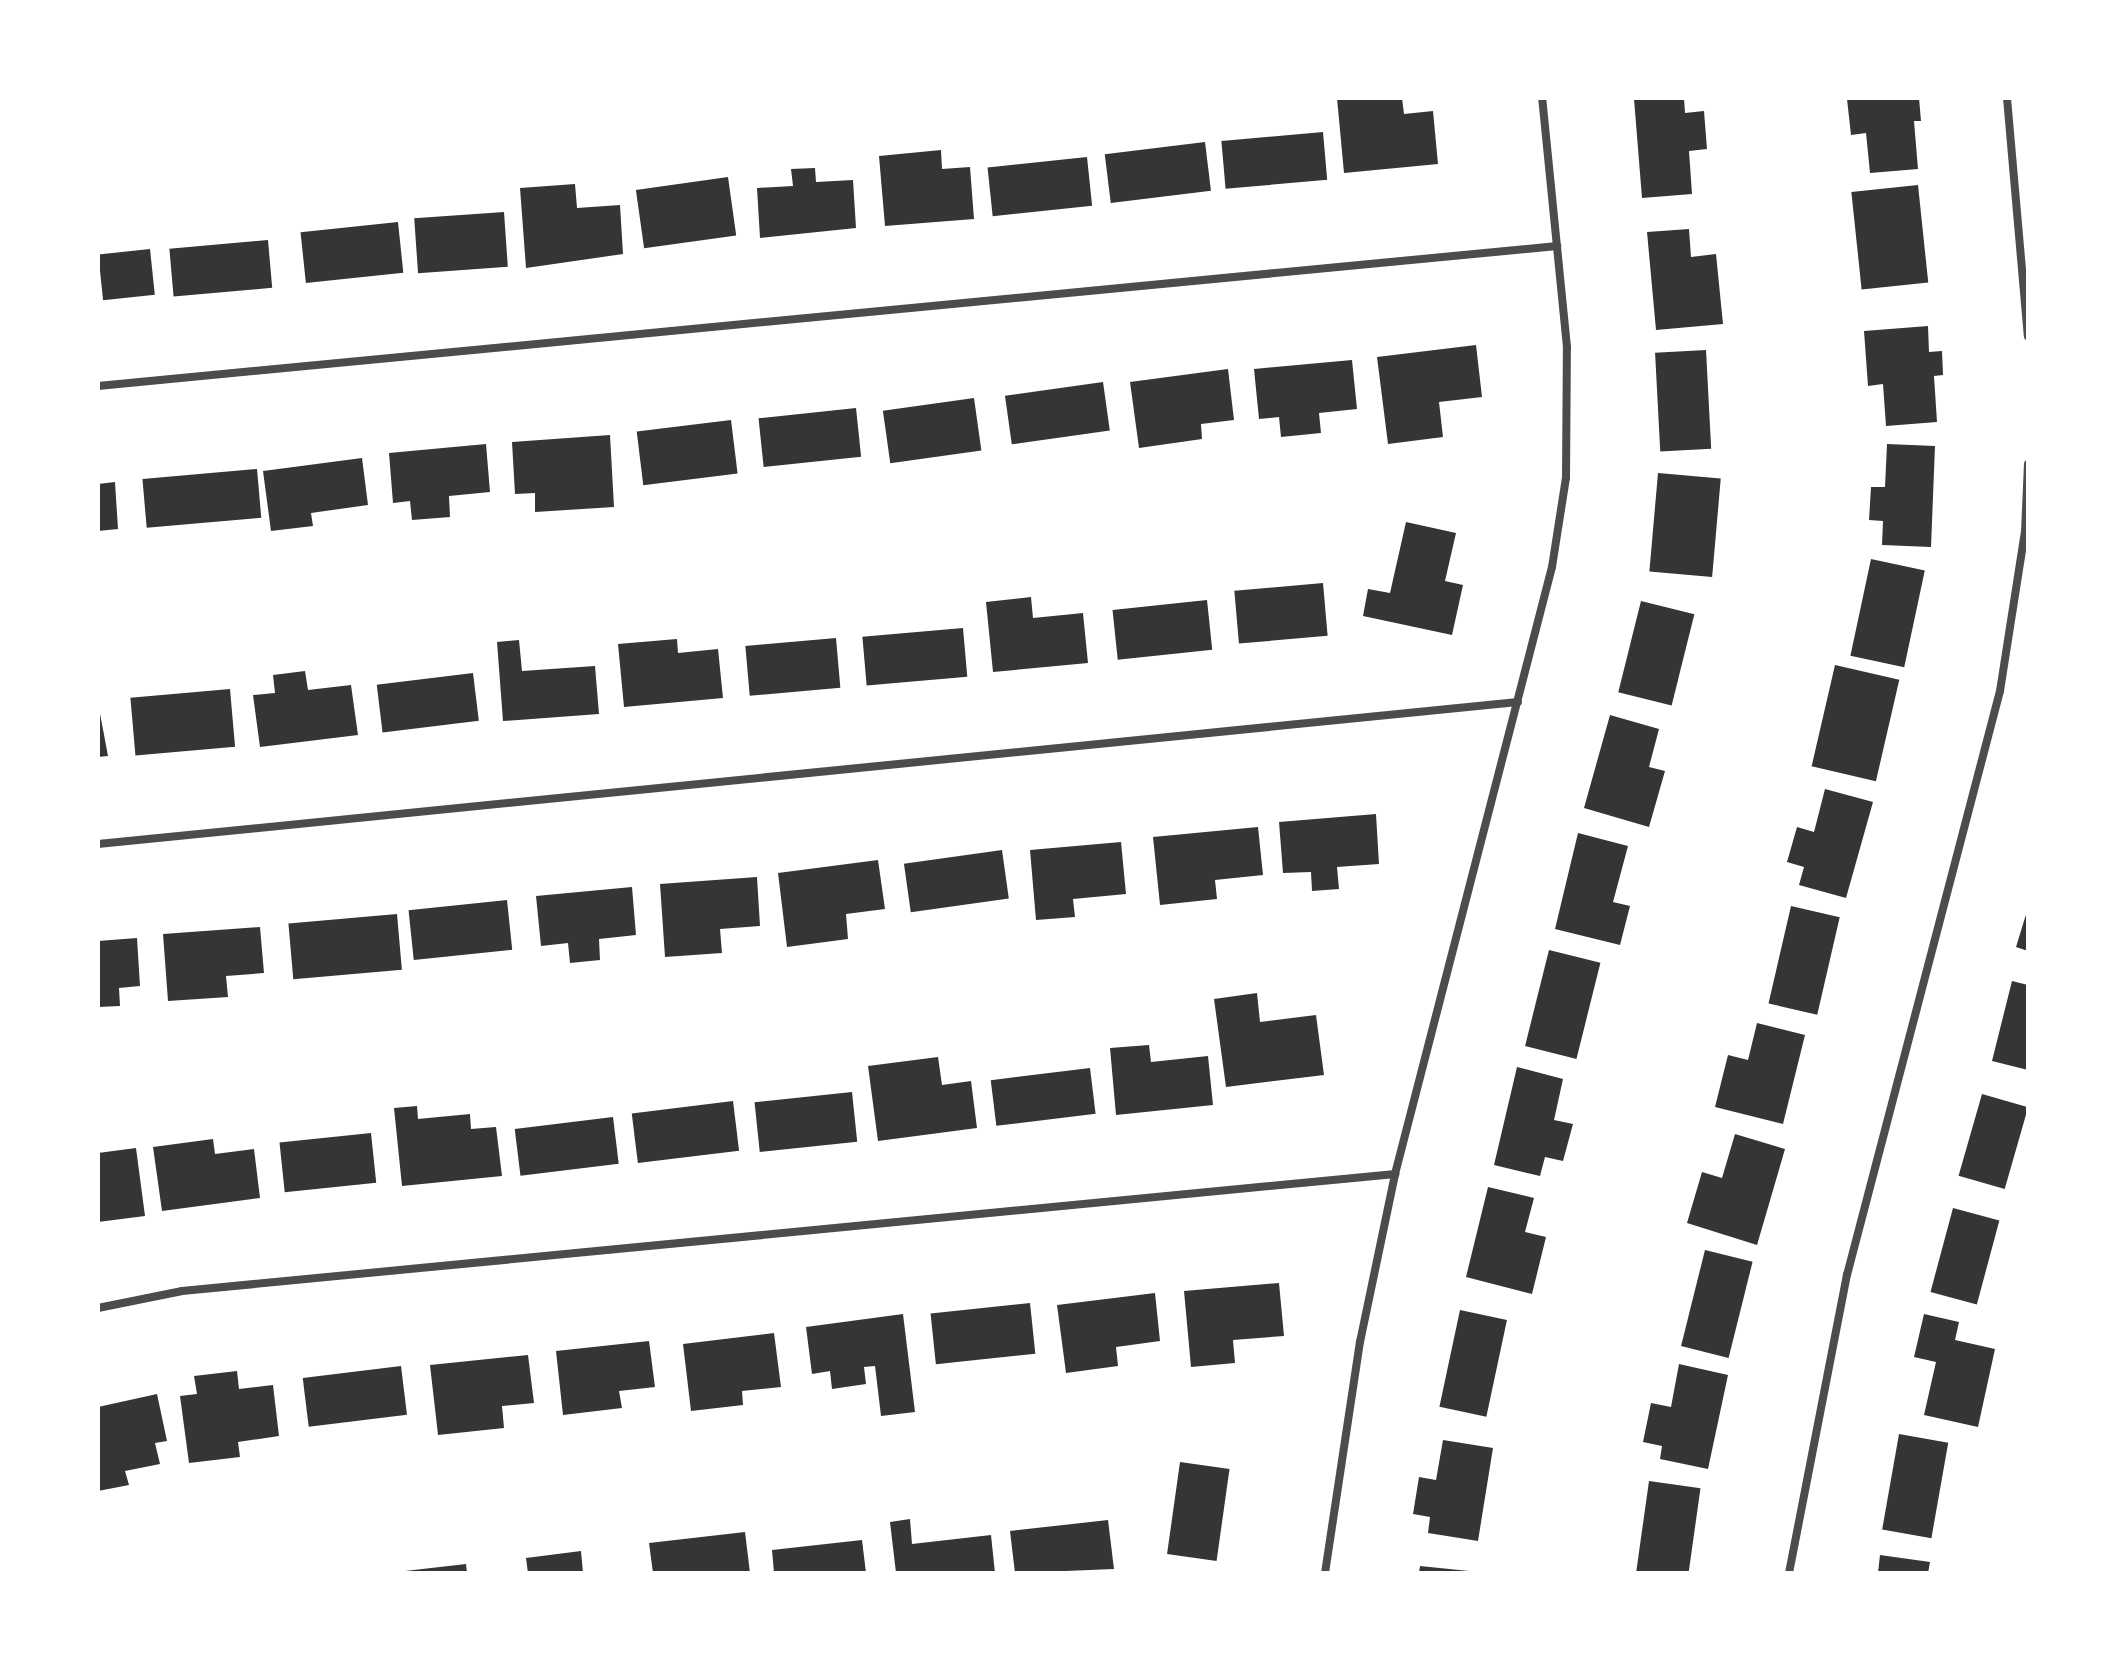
<!DOCTYPE html>
<style>
body{margin:0}
#map{position:relative;width:2126px;height:1671px;overflow:hidden;background:#fff;font-family:"Open Sans",sans-serif}
div>[style]{position:absolute}
.building>*{inset:0;background:#353535;transform-origin:0 0}
.minor>*{height:8px;margin:-4px;padding:0 4px;transform-origin:4px;border-radius:4px;background:#4c4c4c}
span{translate:-50% -50%;white-space:nowrap;text-align:center;line-height:1.15;-webkit-text-stroke:6px #fff;paint-order:stroke}
.frame{position:absolute;inset:0;border:100px solid #fff;pointer-events:none}
</style>
<div id="map">
<div class="building">
<div style="clip-path:polygon(1337px 98px,1402px 98px,1404px 114px,1433px 111px,1438px 164px,1344px 173px)"></div>
<div style="clip-path:polygon(1684px 98px,1685px 113px,1704px 111px,1707px 149px,1689px 151px,1692px 194px,1642px 198px,1634px 99px)"></div>
<div style="clip-path:polygon(1919px 98px,1921px 121px,1914px 121px,1918px 169px,1870px 173px,1866px 133px,1851px 135px,1847px 99px)"></div>
<div style="left:1323px;top:132px;width:48px;height:102px;rotate:85deg"></div>
<div style="left:1205px;top:142px;width:49px;height:101px;rotate:83deg"></div>
<div style="clip-path:polygon(941px 150px,942px 169px,970px 167px,974px 219px,885px 226px,879px 156px)"></div>
<div style="left:1087px;top:157px;width:49px;height:100px;rotate:84deg"></div>
<div style="clip-path:polygon(815px 168px,816px 182px,853px 180px,856px 228px,760px 238px,757px 188px,793px 186px,791px 169px)"></div>
<div style="left:728px;top:177px;width:59px;height:93px;rotate:82deg"></div>
<div style="clip-path:polygon(575px 184px,577px 208px,620px 205px,623px 254px,526px 268px,520px 188px)"></div>
<div style="left:1918px;top:185px;width:98px;height:67px;rotate:84deg"></div>
<div style="left:504px;top:212px;width:55px;height:90px;rotate:86deg"></div>
<div style="left:398px;top:222px;width:51px;height:98px;rotate:84deg"></div>
<div style="clip-path:polygon(1689px 229px,1691px 257px,1716px 254px,1723px 324px,1656px 330px,1647px 232px)"></div>
<div style="left:268px;top:240px;width:48px;height:99px;rotate:85deg"></div>
<div style="left:150px;top:249px;width:46px;height:52px;rotate:84deg"></div>
<div style="clip-path:polygon(1928px 326px,1929px 352px,1942px 351px,1943px 375px,1934px 376px,1937px 422px,1886px 426px,1883px 384px,1868px 386px,1864px 331px)"></div>
<div style="clip-path:polygon(1476px 345px,1482px 397px,1439px 402px,1443px 437px,1388px 444px,1377px 357px)"></div>
<div style="left:1706px;top:350px;width:99px;height:51px;rotate:87deg"></div>
<div style="clip-path:polygon(1352px 360px,1357px 409px,1319px 413px,1321px 433px,1281px 437px,1279px 417px,1259px 419px,1254px 369px)"></div>
<div style="clip-path:polygon(1228px 369px,1234px 420px,1201px 424px,1202px 439px,1139px 448px,1130px 382px)"></div>
<div style="left:1103px;top:382px;width:49px;height:99px;rotate:82deg"></div>
<div style="left:974px;top:398px;width:53px;height:92px;rotate:82deg"></div>
<div style="left:856px;top:408px;width:49px;height:98px;rotate:84deg"></div>
<div style="left:731px;top:420px;width:54px;height:95px;rotate:83deg"></div>
<div style="clip-path:polygon(610px 435px,614px 507px,535px 512px,535px 493px,515px 494px,512px 442px)"></div>
<div style="clip-path:polygon(486px 444px,490px 492px,449px 496px,450px 517px,412px 520px,410px 501px,393px 503px,389px 453px)"></div>
<div style="clip-path:polygon(1887px 444px,1935px 446px,1931px 547px,1882px 545px,1883px 521px,1869px 520px,1871px 487px,1885px 487px)"></div>
<div style="clip-path:polygon(362px 458px,368px 505px,311px 513px,313px 526px,271px 531px,263px 471px)"></div>
<div style="left:257px;top:469px;width:49px;height:115px;rotate:85deg"></div>
<div style="left:1658px;top:473px;width:63px;height:99px;rotate:5deg"></div>
<div style="clip-path:polygon(115px 482px,118px 529px,98px 531px,98px 484px)"></div>
<div style="clip-path:polygon(1406px 522px,1456px 533px,1445px 581px,1463px 585px,1452px 635px,1363px 616px,1368px 589px,1390px 593px)"></div>
<div style="left:1871px;top:559px;width:55px;height:99px;rotate:12deg"></div>
<div style="left:1323px;top:583px;width:53px;height:89px;rotate:85deg"></div>
<div style="clip-path:polygon(1031px 597px,1033px 618px,1083px 613px,1088px 663px,993px 672px,986px 602px)"></div>
<div style="left:1207px;top:600px;width:50px;height:95px;rotate:84deg"></div>
<div style="left:1641px;top:601px;width:55px;height:94px;rotate:14deg"></div>
<div style="left:963px;top:628px;width:49px;height:101px;rotate:85deg"></div>
<div style="left:836px;top:638px;width:50px;height:91px;rotate:85deg"></div>
<div style="clip-path:polygon(677px 639px,678px 653px,718px 649px,723px 698px,624px 707px,618px 644px)"></div>
<div style="clip-path:polygon(519px 640px,522px 671px,595px 666px,599px 714px,503px 721px,497px 642px)"></div>
<div style="left:1835px;top:665px;width:66px;height:104px;rotate:13deg"></div>
<div style="clip-path:polygon(305px 671px,308px 690px,351px 685px,358px 735px,260px 747px,253px 695px,275px 693px,273px 675px)"></div>
<div style="left:473px;top:673px;width:48px;height:97px;rotate:83deg"></div>
<div style="left:230px;top:689px;width:58px;height:100px;rotate:85deg"></div>
<div style="clip-path:polygon(98px 703px,108px 756px,98px 757px)"></div>
<div style="clip-path:polygon(1610px 715px,1659px 729px,1649px 767px,1665px 771px,1649px 827px,1584px 808px)"></div>
<div style="clip-path:polygon(1825px 789px,1873px 802px,1846px 898px,1799px 885px,1804px 867px,1787px 862px,1797px 827px,1814px 832px)"></div>
<div style="clip-path:polygon(1376px 814px,1379px 864px,1337px 867px,1339px 889px,1312px 891px,1311px 872px,1283px 873px,1279px 822px)"></div>
<div style="clip-path:polygon(1258px 827px,1263px 875px,1215px 880px,1217px 899px,1160px 905px,1153px 837px)"></div>
<div style="clip-path:polygon(1578px 833px,1628px 846px,1613px 902px,1630px 906px,1620px 945px,1555px 929px)"></div>
<div style="clip-path:polygon(1121px 842px,1126px 894px,1073px 899px,1075px 917px,1036px 920px,1030px 850px)"></div>
<div style="left:1002px;top:850px;width:49px;height:99px;rotate:82deg"></div>
<div style="clip-path:polygon(878px 860px,885px 909px,846px 914px,848px 939px,787px 947px,778px 873px)"></div>
<div style="clip-path:polygon(757px 877px,760px 926px,720px 929px,722px 953px,665px 957px,660px 884px)"></div>
<div style="clip-path:polygon(632px 887px,636px 935px,599px 939px,600px 960px,570px 963px,568px 943px,541px 946px,536px 896px)"></div>
<div style="left:507px;top:900px;width:50px;height:99px;rotate:84deg"></div>
<div style="left:1791px;top:906px;width:50px;height:100px;rotate:13deg"></div>
<div style="clip-path:polygon(2028px 908px,2028px 951px,2016px 947px)"></div>
<div style="left:397px;top:914px;width:56px;height:109px;rotate:85deg"></div>
<div style="clip-path:polygon(260px 927px,264px 973px,226px 976px,228px 997px,168px 1001px,163px 934px)"></div>
<div style="clip-path:polygon(137px 938px,140px 986px,119px 988px,120px 1006px,98px 1007px,98px 941px)"></div>
<div style="left:1549px;top:950px;width:53px;height:99px;rotate:14deg"></div>
<div style="clip-path:polygon(2012px 981px,2028px 985px,2028px 1070px,1992px 1061px)"></div>
<div style="clip-path:polygon(1257px 993px,1260px 1022px,1316px 1015px,1324px 1075px,1226px 1087px,1214px 999px)"></div>
<div style="clip-path:polygon(1757px 1023px,1805px 1035px,1783px 1124px,1715px 1107px,1728px 1055px,1748px 1060px)"></div>
<div style="clip-path:polygon(1149px 1045px,1151px 1062px,1208px 1056px,1213px 1105px,1116px 1115px,1110px 1048px)"></div>
<div style="clip-path:polygon(938px 1057px,942px 1085px,971px 1081px,977px 1128px,878px 1141px,868px 1066px)"></div>
<div style="clip-path:polygon(1517px 1067px,1563px 1079px,1554px 1120px,1573px 1124px,1563px 1161px,1545px 1157px,1540px 1176px,1494px 1165px)"></div>
<div style="left:1090px;top:1068px;width:46px;height:100px;rotate:83deg"></div>
<div style="left:852px;top:1092px;width:50px;height:98px;rotate:84deg"></div>
<div style="left:1982px;top:1094px;width:48px;height:85px;rotate:16deg"></div>
<div style="left:733px;top:1101px;width:50px;height:102px;rotate:83deg"></div>
<div style="clip-path:polygon(417px 1106px,418px 1119px,470px 1114px,471px 1129px,496px 1127px,502px 1176px,402px 1186px,394px 1108px)"></div>
<div style="left:613px;top:1117px;width:47px;height:99px;rotate:83deg"></div>
<div style="left:371px;top:1133px;width:50px;height:92px;rotate:84deg"></div>
<div style="clip-path:polygon(1735px 1134px,1785px 1149px,1757px 1245px,1687px 1223px,1702px 1172px,1722px 1178px)"></div>
<div style="clip-path:polygon(213px 1139px,215px 1154px,254px 1149px,260px 1198px,162px 1211px,153px 1147px)"></div>
<div style="clip-path:polygon(136px 1148px,145px 1216px,98px 1222px,98px 1153px)"></div>
<div style="clip-path:polygon(1488px 1187px,1534px 1198px,1525px 1232px,1546px 1237px,1532px 1294px,1466px 1277px)"></div>
<div style="left:1953px;top:1208px;width:48px;height:87px;rotate:15deg"></div>
<div style="left:1705px;top:1250px;width:49px;height:99px;rotate:14deg"></div>
<div style="clip-path:polygon(1279px 1283px,1284px 1336px,1233px 1340px,1235px 1363px,1191px 1367px,1184px 1291px)"></div>
<div style="clip-path:polygon(1155px 1293px,1160px 1341px,1116px 1347px,1118px 1366px,1066px 1373px,1057px 1305px)"></div>
<div style="left:1030px;top:1303px;width:51px;height:100px;rotate:84deg"></div>
<div style="left:1460px;top:1310px;width:48px;height:99px;rotate:12deg"></div>
<div style="clip-path:polygon(903px 1314px,915px 1412px,881px 1416px,875px 1366px,864px 1367px,866px 1384px,832px 1389px,830px 1371px,812px 1374px,806px 1327px)"></div>
<div style="clip-path:polygon(1924px 1314px,1959px 1322px,1955px 1340px,1995px 1349px,1978px 1427px,1924px 1415px,1936px 1362px,1914px 1357px)"></div>
<div style="clip-path:polygon(774px 1333px,781px 1387px,742px 1391px,743px 1405px,691px 1411px,683px 1344px)"></div>
<div style="clip-path:polygon(649px 1341px,655px 1387px,619px 1391px,622px 1408px,563px 1415px,556px 1351px)"></div>
<div style="clip-path:polygon(528px 1355px,534px 1403px,502px 1406px,504px 1428px,438px 1435px,430px 1365px)"></div>
<div style="clip-path:polygon(1679px 1364px,1728px 1375px,1708px 1469px,1660px 1459px,1662px 1446px,1643px 1442px,1651px 1403px,1671px 1407px)"></div>
<div style="left:401px;top:1366px;width:49px;height:99px;rotate:83deg"></div>
<div style="clip-path:polygon(237px 1371px,239px 1389px,273px 1385px,279px 1436px,238px 1442px,240px 1457px,189px 1463px,180px 1396px,197px 1394px,194px 1376px)"></div>
<div style="clip-path:polygon(157px 1394px,167px 1441px,155px 1443px,160px 1464px,125px 1471px,129px 1485px,98px 1491px,98px 1407px)"></div>
<div style="left:1899px;top:1434px;width:50px;height:97px;rotate:10deg"></div>
<div style="clip-path:polygon(1443px 1440px,1493px 1448px,1478px 1541px,1428px 1533px,1430px 1517px,1413px 1514px,1419px 1477px,1436px 1480px)"></div>
<div style="left:1180px;top:1462px;width:50px;height:93px;rotate:8deg"></div>
<div style="left:1649px;top:1481px;width:52px;height:91px;rotate:8deg"></div>
<div style="clip-path:polygon(910px 1519px,912px 1544px,991px 1535px,995px 1573px,896px 1573px,890px 1522px)"></div>
<div style="clip-path:polygon(1108px 1520px,1114px 1569px,1015px 1573px,1010px 1531px)"></div>
<div style="clip-path:polygon(745px 1532px,750px 1573px,653px 1573px,649px 1543px)"></div>
<div style="clip-path:polygon(862px 1540px,866px 1573px,774px 1573px,772px 1550px)"></div>
<div style="clip-path:polygon(581px 1551px,583px 1573px,528px 1573px,526px 1558px)"></div>
<div style="clip-path:polygon(1880px 1555px,1930px 1562px,1928px 1573px,1878px 1573px)"></div>
<div style="clip-path:polygon(466px 1564px,467px 1573px,405px 1573px,405px 1571px)"></div>
<div style="clip-path:polygon(1420px 1566px,1469px 1571px,1469px 1573px,1419px 1573px)"></div>
</div>
<div class="minor">
<div style="left:2007px;top:98px;width:239px;rotate:85deg"></div>
<div style="left:98px;top:386px;width:1466px;rotate:-5.48deg"></div>
<div style="left:98px;top:844px;width:1427px;rotate:-5.71deg"></div>
<div style="left:98px;top:1308px;width:86px;rotate:-11.4deg"></div>
<div style="left:182px;top:1291px;width:1219px;rotate:-5.51deg"></div>
<div style="left:1325px;top:1573px;width:234px;rotate:-81.4deg"></div>
<div style="left:1360px;top:1342px;width:172px;rotate:-78.2deg"></div>
<div style="left:1395px;top:1174px;width:627px;rotate:-75.5deg"></div>
<div style="left:1552px;top:567px;width:90px;rotate:-81.1deg"></div>
<div style="left:1566px;top:478px;width:131px;rotate:-89.6deg"></div>
<div style="left:1567px;top:347px;width:250px;rotate:-95.7deg"></div>
<div style="left:1789px;top:1573px;width:304px;rotate:-79deg"></div>
<div style="left:1847px;top:1275px;width:604px;rotate:-75.32deg"></div>
<div style="left:2000px;top:691px;width:161px;rotate:-81.1deg"></div>
<div style="left:2025px;top:532px;width:68px;rotate:-87.5deg"></div>
</div>
<div class="frame"></div>
</div>
